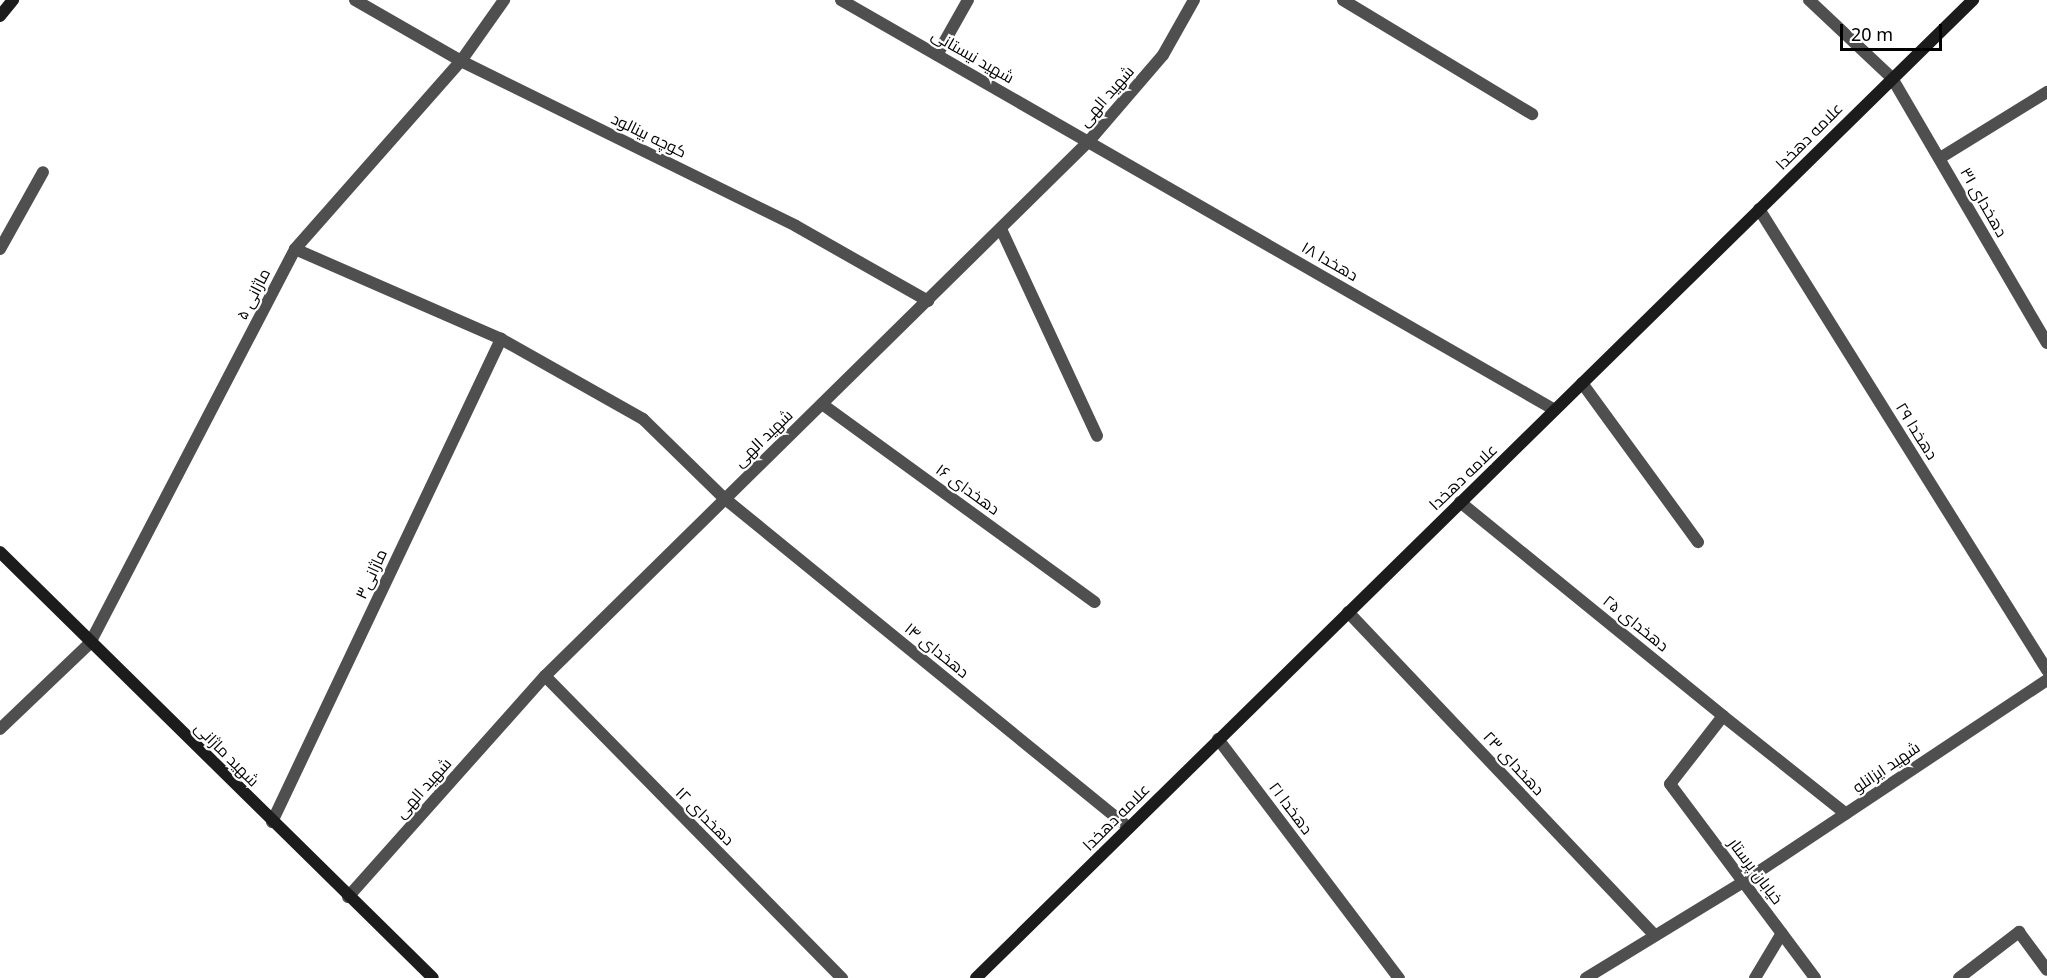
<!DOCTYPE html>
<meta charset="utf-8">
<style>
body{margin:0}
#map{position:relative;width:2047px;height:978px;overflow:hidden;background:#fff;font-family:"Noto Sans",Cairo,sans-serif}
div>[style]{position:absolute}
.street>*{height:12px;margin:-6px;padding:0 6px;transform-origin:6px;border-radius:6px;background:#4f4f4f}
.secondary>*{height:12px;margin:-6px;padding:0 6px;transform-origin:6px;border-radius:6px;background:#1c1c1c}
span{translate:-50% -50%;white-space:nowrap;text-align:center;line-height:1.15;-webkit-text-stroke:4.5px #fff;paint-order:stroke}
.street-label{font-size:16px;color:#000}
.scale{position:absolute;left:1840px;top:24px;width:102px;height:27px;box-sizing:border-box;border:3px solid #000;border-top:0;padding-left:8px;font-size:18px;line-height:21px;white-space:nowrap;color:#000;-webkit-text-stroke:4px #fff;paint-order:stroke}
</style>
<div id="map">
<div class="street">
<div style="left:355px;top:0;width:122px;rotate:29.9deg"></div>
<div style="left:461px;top:61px;width:373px;rotate:26.2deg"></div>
<div style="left:796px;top:226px;width:152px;rotate:29.6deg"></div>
<div style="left:841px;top:0;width:823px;rotate:29.87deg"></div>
<div style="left:1343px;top:0;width:221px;rotate:31.1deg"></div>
<div style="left:1809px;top:0;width:114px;rotate:43.2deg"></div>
<div style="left:1892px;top:78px;width:307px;rotate:59.7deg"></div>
<div style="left:937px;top:55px;width:63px;rotate:-60.6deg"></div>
<div style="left:1940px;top:158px;width:126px;rotate:-31.7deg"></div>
<div style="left:1759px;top:209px;width:544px;rotate:58.01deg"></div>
<div style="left:1001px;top:229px;width:228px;rotate:65.1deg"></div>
<div style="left:0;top:249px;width:88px;rotate:-60.8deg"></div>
<div style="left:295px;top:249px;width:225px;rotate:23.6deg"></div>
<div style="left:501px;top:339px;width:163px;rotate:29.4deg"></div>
<div style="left:643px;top:419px;width:113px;rotate:44.3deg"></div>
<div style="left:724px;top:498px;width:522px;rotate:39.17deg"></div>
<div style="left:1582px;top:383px;width:197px;rotate:53.9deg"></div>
<div style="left:822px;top:404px;width:337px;rotate:36deg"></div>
<div style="left:1460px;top:502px;width:339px;rotate:39.1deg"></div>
<div style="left:1723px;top:716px;width:86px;rotate:127.9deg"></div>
<div style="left:1670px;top:784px;width:242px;rotate:53.2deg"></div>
<div style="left:1348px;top:612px;width:446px;rotate:46.5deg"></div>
<div style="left:545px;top:676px;width:424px;rotate:45.5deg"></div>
<div style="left:1723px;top:716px;width:157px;rotate:38.5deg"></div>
<div style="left:0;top:729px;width:124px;rotate:-43.7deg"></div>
<div style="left:90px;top:643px;width:444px;rotate:-62.5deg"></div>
<div style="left:295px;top:249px;width:251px;rotate:-48.6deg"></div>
<div style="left:461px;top:61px;width:75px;rotate:-54.8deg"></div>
<div style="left:1218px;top:739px;width:300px;rotate:52.9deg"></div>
<div style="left:272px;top:822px;width:535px;rotate:-64.63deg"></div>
<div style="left:348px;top:897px;width:296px;rotate:-48.3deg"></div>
<div style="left:545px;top:676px;width:763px;rotate:-44.52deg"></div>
<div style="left:1089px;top:141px;width:113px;rotate:-49.3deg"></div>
<div style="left:1163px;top:55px;width:63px;rotate:-60.6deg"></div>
<div style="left:1586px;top:978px;width:184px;rotate:-31.4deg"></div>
<div style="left:1743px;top:882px;width:365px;rotate:-33.6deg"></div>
<div style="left:1755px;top:978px;width:52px;rotate:-59deg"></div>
<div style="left:1959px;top:978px;width:76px;rotate:-37.5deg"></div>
<div style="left:2019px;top:932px;width:47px;rotate:53.6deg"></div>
</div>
<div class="secondary">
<div style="left:0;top:16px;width:21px;rotate:-51deg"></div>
<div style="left:0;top:552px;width:607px;rotate:44.53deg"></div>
<div style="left:976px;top:978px;width:1397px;rotate:-44.45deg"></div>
</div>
<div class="street-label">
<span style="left:973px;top:56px;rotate:30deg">شهید نیستانی</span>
<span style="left:1106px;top:96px;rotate:-49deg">شهید الهی</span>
<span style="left:649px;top:135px;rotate:26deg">کوچه بینالود</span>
<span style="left:1809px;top:136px;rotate:-45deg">علامه دهخدا</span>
<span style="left:1984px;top:202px;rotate:60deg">دهخدای ۳۱</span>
<span style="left:1330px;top:261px;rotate:30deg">دهخدا ۱۸</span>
<span style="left:253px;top:294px;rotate:-63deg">۵ ماژانی</span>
<span style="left:1917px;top:431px;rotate:58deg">دهخدا ۲۹</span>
<span style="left:763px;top:438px;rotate:-44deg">شهید الهی</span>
<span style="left:1463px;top:477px;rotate:-44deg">علامه دهخدا</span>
<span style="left:968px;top:489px;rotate:36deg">دهخدای ۱۶</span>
<span style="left:371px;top:574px;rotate:-65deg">ماژانی۳</span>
<span style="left:1636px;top:623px;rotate:39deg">دهخدای ۲۵</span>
<span style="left:937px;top:650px;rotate:39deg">دهخدای ۱۴</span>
<span style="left:227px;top:754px;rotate:45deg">شهید ماژانی</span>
<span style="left:1514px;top:763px;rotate:47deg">دهخدای ۲۳</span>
<span style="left:1886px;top:767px;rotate:-34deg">شهید ایزانلو</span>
<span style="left:423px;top:788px;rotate:-48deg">شهید الهی</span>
<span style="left:1291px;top:808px;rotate:53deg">دهخدا ۲۱</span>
<span style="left:705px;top:816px;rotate:45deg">دهخدای ۱۲</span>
<span style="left:1116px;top:817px;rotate:-45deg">علامه دهخدا</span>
<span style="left:1756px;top:871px;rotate:53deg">خیابان پرستار</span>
</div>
<div class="scale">20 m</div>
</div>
